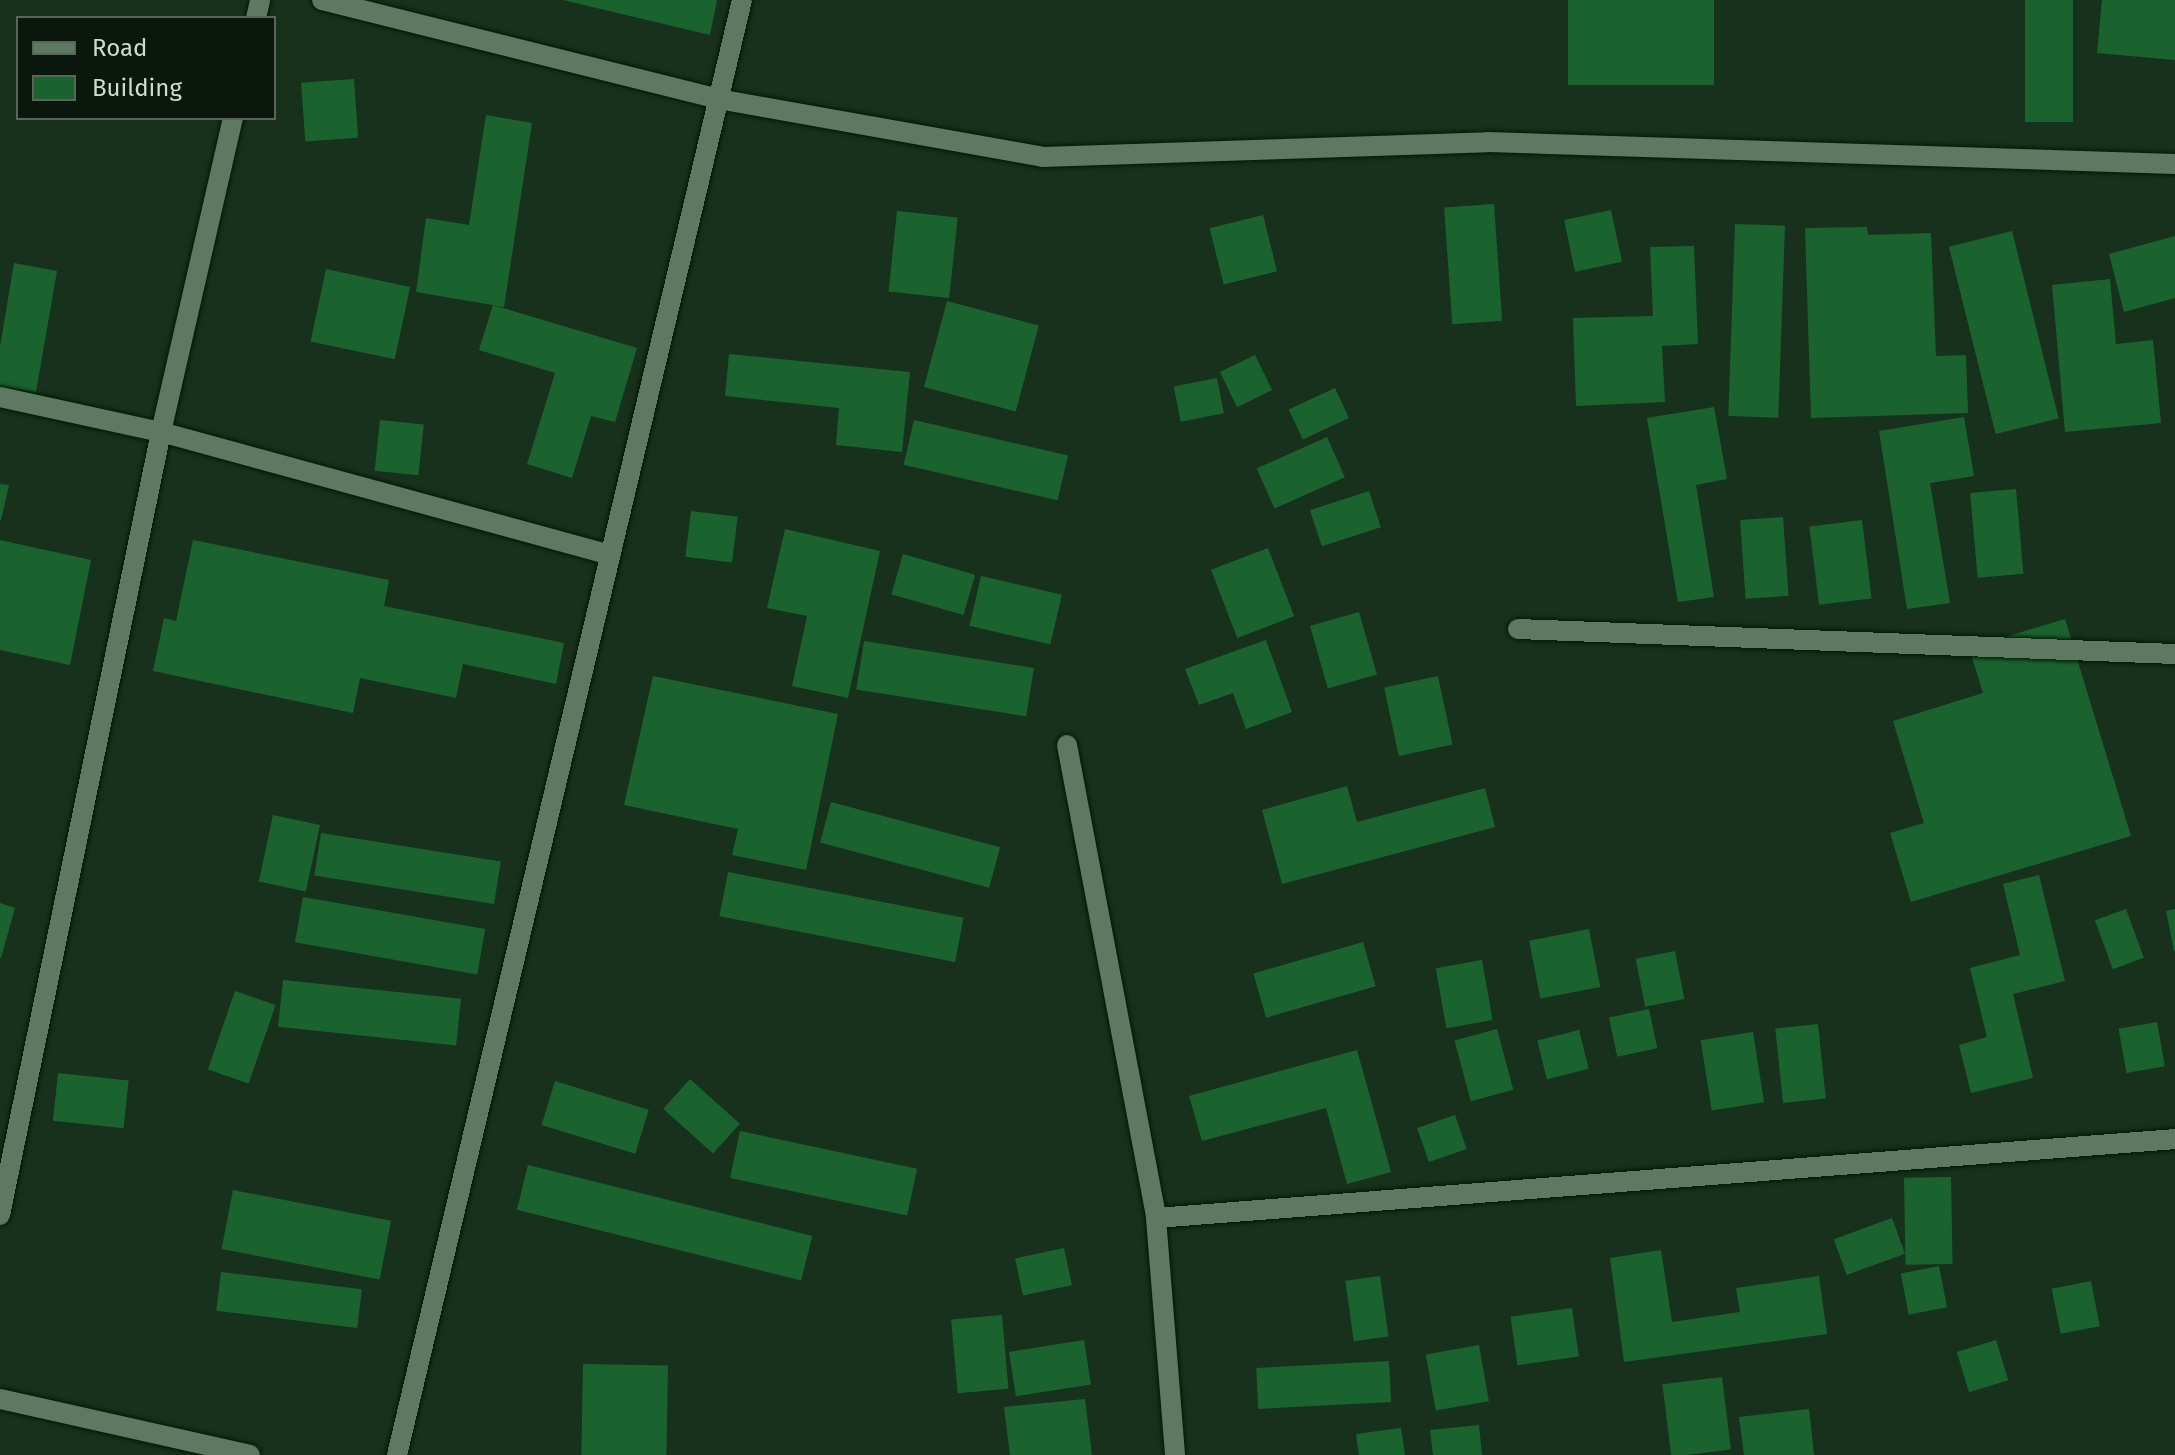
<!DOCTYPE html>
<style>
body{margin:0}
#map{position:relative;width:2175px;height:1455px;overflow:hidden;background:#18311c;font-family:"Fira Sans",sans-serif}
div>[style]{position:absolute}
.building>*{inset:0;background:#1b632e;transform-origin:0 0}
.roads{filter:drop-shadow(0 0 2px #021806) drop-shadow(0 0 2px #021806)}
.street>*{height:20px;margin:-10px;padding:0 10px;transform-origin:10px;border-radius:10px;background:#5e7962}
span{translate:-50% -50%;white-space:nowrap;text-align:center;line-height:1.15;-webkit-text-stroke:6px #0b160d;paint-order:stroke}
.legend{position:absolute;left:16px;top:16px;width:260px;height:104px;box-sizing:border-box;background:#0b160d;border:2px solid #59655b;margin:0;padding:10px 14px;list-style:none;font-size:24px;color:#cedccf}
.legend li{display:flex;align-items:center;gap:16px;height:40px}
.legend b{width:40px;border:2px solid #59655b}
</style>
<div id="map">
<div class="building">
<div style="clip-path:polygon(563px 0,717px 0,710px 35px)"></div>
<div style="left:1568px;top:0;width:146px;height:85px"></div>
<div style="left:2025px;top:0;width:48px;height:122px"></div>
<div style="clip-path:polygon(2102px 0,2175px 0,2175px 60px,2097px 53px)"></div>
<div style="left:354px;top:79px;width:59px;height:53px;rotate:86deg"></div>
<div style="clip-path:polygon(486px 115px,532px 123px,504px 307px,416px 292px,426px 218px,469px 225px)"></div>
<div style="left:1494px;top:204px;width:117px;height:50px;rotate:86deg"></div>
<div style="left:1611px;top:210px;width:53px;height:48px;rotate:78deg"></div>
<div style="left:897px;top:211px;width:61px;height:81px;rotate:6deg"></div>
<div style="left:1263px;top:215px;width:58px;height:55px;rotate:76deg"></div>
<div style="left:1735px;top:224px;width:50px;height:192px;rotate:2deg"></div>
<div style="clip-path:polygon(1867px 227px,1868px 235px,1931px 233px,1936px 356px,1966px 355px,1968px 413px,1811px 418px,1805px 228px)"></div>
<div style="left:2012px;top:231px;width:193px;height:65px;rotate:76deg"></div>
<div style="clip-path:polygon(2175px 236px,2175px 298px,2124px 312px,2109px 254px)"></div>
<div style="clip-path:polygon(1694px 246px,1698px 344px,1662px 346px,1665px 402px,1576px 406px,1573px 318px,1653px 316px,1650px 247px)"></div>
<div style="clip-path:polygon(14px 263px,57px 271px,36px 392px,0 386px,0 347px)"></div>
<div style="left:326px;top:269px;width:86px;height:74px;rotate:12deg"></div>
<div style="clip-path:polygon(2110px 279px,2116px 344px,2153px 340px,2161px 423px,2065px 432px,2052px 285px)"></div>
<div style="left:947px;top:301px;width:95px;height:89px;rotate:15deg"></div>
<div style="clip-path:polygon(493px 305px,637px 348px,615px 422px,591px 416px,572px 478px,527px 464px,555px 373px,479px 350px)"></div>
<div style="clip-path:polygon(729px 354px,910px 372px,902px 452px,836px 445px,839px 408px,725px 396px)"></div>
<div style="left:1255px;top:355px;width:39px;height:39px;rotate:64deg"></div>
<div style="left:1217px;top:378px;width:36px;height:44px;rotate:79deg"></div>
<div style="left:1335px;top:388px;width:33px;height:51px;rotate:65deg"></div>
<div style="clip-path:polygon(1714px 407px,1727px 479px,1696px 485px,1714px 597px,1678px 602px,1647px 418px)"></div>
<div style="clip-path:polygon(1964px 417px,1974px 476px,1930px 483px,1950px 603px,1907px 609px,1879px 431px)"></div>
<div style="left:380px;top:420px;width:44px;height:51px;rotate:6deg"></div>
<div style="left:914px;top:420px;width:158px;height:46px;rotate:13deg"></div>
<div style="left:1327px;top:437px;width:44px;height:77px;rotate:66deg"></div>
<div style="clip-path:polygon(0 484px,9px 485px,1px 520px,0 520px)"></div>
<div style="left:2016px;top:489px;width:85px;height:46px;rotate:85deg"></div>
<div style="left:1369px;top:491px;width:38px;height:62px;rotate:72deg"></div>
<div style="left:691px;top:511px;width:47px;height:46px;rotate:7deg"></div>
<div style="left:1783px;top:517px;width:79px;height:43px;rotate:86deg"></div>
<div style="left:1862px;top:520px;width:79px;height:53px;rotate:83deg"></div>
<div style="clip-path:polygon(785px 529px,880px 551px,848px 698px,792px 686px,807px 616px,767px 608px)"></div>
<div style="clip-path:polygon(0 540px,91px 560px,70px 665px,0 650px)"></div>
<div style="clip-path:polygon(193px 540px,389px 580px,384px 606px,564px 643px,556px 684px,463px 664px,456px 698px,360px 678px,353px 713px,153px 671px,164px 618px,176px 621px)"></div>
<div style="left:1268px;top:548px;width:73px;height:61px;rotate:69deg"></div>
<div style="left:903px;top:554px;width:75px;height:42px;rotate:16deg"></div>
<div style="left:981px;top:576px;width:83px;height:51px;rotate:13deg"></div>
<div style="left:1359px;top:612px;width:65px;height:51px;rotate:74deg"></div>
<div style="clip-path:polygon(2065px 619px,2131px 836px,1911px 902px,1890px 833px,1924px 823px,1893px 721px,1983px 693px,1969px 648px)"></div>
<div style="clip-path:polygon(1266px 640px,1292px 712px,1246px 729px,1233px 693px,1199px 705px,1185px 669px)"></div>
<div style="left:864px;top:641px;width:172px;height:49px;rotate:9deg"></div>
<div style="clip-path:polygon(653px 676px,838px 714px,806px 870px,732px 855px,738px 829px,624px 805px)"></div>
<div style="left:1438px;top:676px;width:70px;height:55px;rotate:78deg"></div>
<div style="clip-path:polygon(1347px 786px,1357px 822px,1485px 788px,1495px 827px,1282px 884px,1262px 810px)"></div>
<div style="left:831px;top:802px;width:175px;height:42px;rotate:15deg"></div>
<div style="left:273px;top:815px;width:48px;height:68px;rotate:12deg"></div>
<div style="left:321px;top:833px;width:182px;height:43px;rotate:9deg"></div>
<div style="left:728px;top:872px;width:240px;height:45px;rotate:11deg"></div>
<div style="clip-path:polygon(2039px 875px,2065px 981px,2013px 994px,2033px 1078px,1971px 1093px,1959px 1045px,1987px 1037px,1970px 968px,2020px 955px,2003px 884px)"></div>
<div style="left:303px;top:897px;width:185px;height:46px;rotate:10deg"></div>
<div style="clip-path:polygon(0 903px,15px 908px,1px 958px,0 958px)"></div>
<div style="left:2126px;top:909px;width:52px;height:33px;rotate:70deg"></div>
<div style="clip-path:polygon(2175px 909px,2175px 951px,2174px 951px,2166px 911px)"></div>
<div style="left:1589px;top:929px;width:59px;height:61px;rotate:79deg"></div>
<div style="left:1363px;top:942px;width:46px;height:114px;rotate:74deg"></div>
<div style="left:1675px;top:951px;width:49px;height:40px;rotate:79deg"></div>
<div style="left:1482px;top:960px;width:61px;height:47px;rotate:80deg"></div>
<div style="left:283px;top:980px;width:179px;height:47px;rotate:6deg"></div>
<div style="left:235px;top:991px;width:43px;height:83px;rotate:19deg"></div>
<div style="left:1649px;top:1009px;width:40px;height:41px;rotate:78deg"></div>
<div style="left:2157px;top:1022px;width:45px;height:39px;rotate:80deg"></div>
<div style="left:1818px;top:1024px;width:75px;height:43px;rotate:84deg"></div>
<div style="left:1497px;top:1029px;width:63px;height:44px;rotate:75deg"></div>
<div style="left:1579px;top:1030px;width:40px;height:43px;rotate:76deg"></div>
<div style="left:1753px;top:1032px;width:71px;height:53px;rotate:81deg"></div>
<div style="clip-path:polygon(1357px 1050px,1391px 1172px,1347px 1184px,1326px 1108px,1202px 1141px,1189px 1096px)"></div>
<div style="left:58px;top:1073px;width:71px;height:48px;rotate:6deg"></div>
<div style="left:690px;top:1079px;width:67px;height:40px;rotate:42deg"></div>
<div style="left:555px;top:1081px;width:98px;height:46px;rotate:17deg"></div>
<div style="left:1455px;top:1115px;width:36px;height:40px;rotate:71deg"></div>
<div style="left:740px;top:1131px;width:181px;height:48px;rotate:12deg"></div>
<div style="left:528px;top:1165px;width:293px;height:46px;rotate:14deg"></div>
<div style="left:1951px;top:1177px;width:87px;height:47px;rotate:89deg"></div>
<div style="left:233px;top:1190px;width:161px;height:60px;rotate:11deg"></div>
<div style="left:1892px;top:1218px;width:38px;height:62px;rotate:70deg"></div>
<div style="left:1064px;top:1248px;width:38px;height:50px;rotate:78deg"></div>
<div style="clip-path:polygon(1661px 1250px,1672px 1322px,1740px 1312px,1736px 1288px,1819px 1276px,1827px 1334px,1624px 1362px,1610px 1258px)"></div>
<div style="left:1939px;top:1266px;width:42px;height:39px;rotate:79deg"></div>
<div style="left:221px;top:1272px;width:142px;height:39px;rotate:7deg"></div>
<div style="left:1380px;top:1276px;width:61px;height:35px;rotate:82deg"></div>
<div style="left:2091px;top:1281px;width:46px;height:40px;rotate:79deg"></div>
<div style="left:1572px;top:1308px;width:49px;height:62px;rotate:82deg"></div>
<div style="left:1002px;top:1315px;width:74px;height:51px;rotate:85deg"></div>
<div style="left:1084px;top:1340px;width:45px;height:76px;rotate:81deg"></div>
<div style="left:1996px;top:1340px;width:42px;height:41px;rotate:73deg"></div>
<div style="left:1479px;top:1345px;width:57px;height:54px;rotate:80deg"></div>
<div style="left:1389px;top:1361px;width:41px;height:133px;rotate:87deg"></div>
<div style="left:583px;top:1364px;width:85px;height:91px;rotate:1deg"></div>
<div style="left:1722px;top:1377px;width:73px;height:60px;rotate:83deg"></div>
<div style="clip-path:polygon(1085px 1399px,1092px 1455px,1010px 1455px,1004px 1407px)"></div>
<div style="clip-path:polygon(1809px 1409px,1814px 1455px,1744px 1455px,1739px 1417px)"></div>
<div style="clip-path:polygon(1479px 1425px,1482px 1455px,1433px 1455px,1430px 1430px)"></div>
<div style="clip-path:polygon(1401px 1428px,1405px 1455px,1359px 1455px,1356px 1434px)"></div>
</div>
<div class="roads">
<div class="street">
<div style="left:322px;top:0;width:408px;rotate:14deg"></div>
<div style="left:718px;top:99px;width:329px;rotate:10.1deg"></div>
<div style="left:1042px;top:157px;width:446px;rotate:-1.9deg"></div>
<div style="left:1488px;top:142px;width:687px;rotate:1.83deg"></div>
<div style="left:256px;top:18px;width:18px;rotate:-77deg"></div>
<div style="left:0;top:397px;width:165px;rotate:12.3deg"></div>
<div style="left:161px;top:432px;width:466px;rotate:15.3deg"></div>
<div style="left:1518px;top:629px;width:657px;rotate:2.18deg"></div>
<div style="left:1067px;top:745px;width:481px;rotate:79.3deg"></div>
<div style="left:1156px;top:1218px;width:238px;rotate:85.4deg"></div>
<div style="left:0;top:1215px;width:799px;rotate:-78.38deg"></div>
<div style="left:161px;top:432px;width:322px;rotate:-77.1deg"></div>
<div style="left:1156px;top:1218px;width:1022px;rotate:-4.43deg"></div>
<div style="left:0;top:1399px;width:256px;rotate:12.6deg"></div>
<div style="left:397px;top:1455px;width:1495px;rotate:-76.66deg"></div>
</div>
</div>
<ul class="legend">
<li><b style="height:10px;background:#5e7962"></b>Road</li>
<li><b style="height:22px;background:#1b632e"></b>Building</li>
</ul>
</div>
